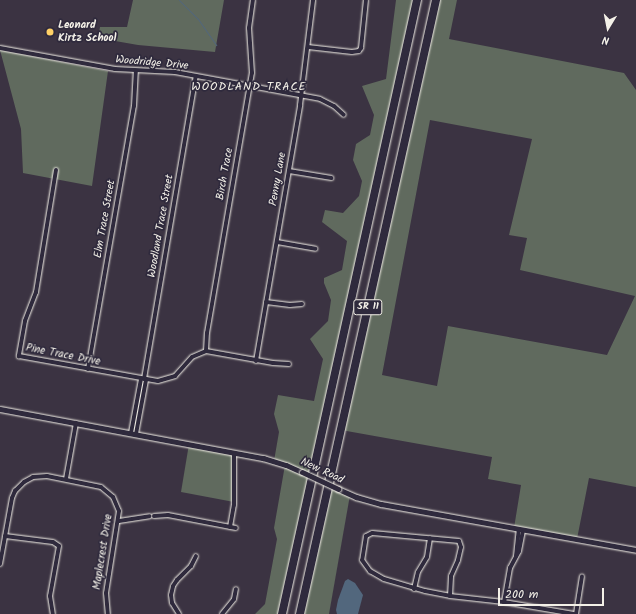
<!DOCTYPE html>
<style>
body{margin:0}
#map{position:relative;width:636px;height:614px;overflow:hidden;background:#3b3342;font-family:Kalam,sans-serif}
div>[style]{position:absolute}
.green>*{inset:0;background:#606a5e}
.water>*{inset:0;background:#52677d}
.stream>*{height:1px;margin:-0.5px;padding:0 0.5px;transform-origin:0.5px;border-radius:0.5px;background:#52677d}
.roads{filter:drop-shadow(0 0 1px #f4f1e8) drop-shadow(0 0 1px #f4f1e8)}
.minor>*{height:4px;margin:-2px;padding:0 2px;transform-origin:2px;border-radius:2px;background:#2f2a3d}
.tertiary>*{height:5px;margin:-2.5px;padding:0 2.5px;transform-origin:2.5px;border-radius:2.5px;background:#2f2a3d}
.motorway>*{height:8px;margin:-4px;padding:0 4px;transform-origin:4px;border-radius:4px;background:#2f2a3d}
.bridges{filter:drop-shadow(0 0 1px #f4f1e8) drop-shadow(0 0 1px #f4f1e8)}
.tertiary-bridge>*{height:5px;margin:-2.5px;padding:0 2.5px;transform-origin:2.5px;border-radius:2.5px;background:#2f2a3d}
.dots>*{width:11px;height:11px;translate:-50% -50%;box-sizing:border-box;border:2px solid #2f2a3d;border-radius:50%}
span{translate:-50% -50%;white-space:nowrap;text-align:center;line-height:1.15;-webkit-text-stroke:3.5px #2f2a3d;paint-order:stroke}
.shield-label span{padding:1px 3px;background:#2f2a3d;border:1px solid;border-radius:3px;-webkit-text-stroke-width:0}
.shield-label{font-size:10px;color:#f4f1e8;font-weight:700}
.poi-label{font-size:11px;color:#f4f1e8;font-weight:700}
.left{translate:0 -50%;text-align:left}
.street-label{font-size:11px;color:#f4f1e8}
.neighbourhood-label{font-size:12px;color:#f4f1e8;letter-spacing:1px}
.north{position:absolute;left:588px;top:8px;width:40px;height:40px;-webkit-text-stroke:3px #2f2a3d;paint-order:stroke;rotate:190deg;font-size:11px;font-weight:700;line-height:16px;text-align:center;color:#f4f1e8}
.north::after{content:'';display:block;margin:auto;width:14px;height:18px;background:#f4f1e8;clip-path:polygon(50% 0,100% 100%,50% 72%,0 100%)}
.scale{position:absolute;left:498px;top:588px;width:106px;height:18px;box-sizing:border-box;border:2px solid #f4f1e8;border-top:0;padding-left:5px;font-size:12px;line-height:14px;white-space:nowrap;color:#f4f1e8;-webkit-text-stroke:3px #2f2a3d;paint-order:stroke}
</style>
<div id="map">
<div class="green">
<div style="clip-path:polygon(133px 0,224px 0,215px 52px,138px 45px,98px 38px,100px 27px,127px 27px)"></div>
<div style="clip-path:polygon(396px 0,417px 0,282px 614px,255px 614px,265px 604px,277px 539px,274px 528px,285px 465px,274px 461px,279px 432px,274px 414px,278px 395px,314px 401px,323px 359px,310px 339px,328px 321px,331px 300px,324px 283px,324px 278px,342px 270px,347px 241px,322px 222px,325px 210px,343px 213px,359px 196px,362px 181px,353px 160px,356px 144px,370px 135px,374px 115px,362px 86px,386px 79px)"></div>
<div style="clip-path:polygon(evenodd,436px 0,457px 0,449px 39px,624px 73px,636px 90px,636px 487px,589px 478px,577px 539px,514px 528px,521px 485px,488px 479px,492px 457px,341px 430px,436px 0,430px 120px,532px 139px,509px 235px,527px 238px,520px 270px,635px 296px,607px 355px,448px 326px,437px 386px,382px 375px,430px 120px)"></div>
<div style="clip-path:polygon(0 50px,108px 71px,92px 186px,23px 173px,21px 129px)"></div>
<div style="clip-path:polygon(189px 444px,234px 453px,234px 502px,181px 492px)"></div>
<div style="clip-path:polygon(329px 485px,350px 495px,329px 614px,300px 614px)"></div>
</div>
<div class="water">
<div style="clip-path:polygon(348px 579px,355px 583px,363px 595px,358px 614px,337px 614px,336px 610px,338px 600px,345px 581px)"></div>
</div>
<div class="stream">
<div style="left:179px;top:0;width:27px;rotate:45deg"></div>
<div style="left:198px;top:19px;width:32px;rotate:55deg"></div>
</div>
<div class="roads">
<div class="minor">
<div style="left:308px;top:47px;width:44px;rotate:6.5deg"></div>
<div style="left:352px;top:52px;width:7px;rotate:-8deg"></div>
<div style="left:359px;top:51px;width:4px;rotate:-56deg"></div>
<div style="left:361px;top:48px;width:48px;rotate:-84.1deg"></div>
<div style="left:0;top:48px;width:117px;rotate:10.3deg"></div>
<div style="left:115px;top:69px;width:60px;rotate:2.9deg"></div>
<div style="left:175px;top:72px;width:147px;rotate:10.5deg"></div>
<div style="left:320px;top:99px;width:16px;rotate:27deg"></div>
<div style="left:334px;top:106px;width:13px;rotate:42deg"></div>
<div style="left:56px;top:170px;width:124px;rotate:99.3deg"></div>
<div style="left:36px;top:292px;width:31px;rotate:111deg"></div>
<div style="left:25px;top:321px;width:36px;rotate:100deg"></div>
<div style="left:19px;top:356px;width:141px;rotate:10.2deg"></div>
<div style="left:158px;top:381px;width:18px;rotate:-16deg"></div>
<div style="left:175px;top:376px;width:25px;rotate:-48deg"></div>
<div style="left:192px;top:357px;width:15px;rotate:-23deg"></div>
<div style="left:206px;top:351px;width:68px;rotate:10.2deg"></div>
<div style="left:273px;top:363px;width:16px;rotate:4deg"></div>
<div style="left:289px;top:171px;width:43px;rotate:9.5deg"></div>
<div style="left:277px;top:242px;width:39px;rotate:10deg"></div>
<div style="left:266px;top:302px;width:24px;rotate:7deg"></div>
<div style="left:290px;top:305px;width:12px;rotate:-5deg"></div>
<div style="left:206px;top:351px;width:18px;rotate:-87deg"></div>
<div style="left:207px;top:333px;width:264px;rotate:-80.2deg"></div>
<div style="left:252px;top:73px;width:45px;rotate:-93.8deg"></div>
<div style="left:249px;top:28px;width:28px;rotate:-82deg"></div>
<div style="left:256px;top:361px;width:260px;rotate:-80.2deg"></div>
<div style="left:300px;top:105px;width:106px;rotate:-82.9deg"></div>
<div style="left:88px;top:369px;width:267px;rotate:-80.1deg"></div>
<div style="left:134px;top:106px;width:35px;rotate:-87deg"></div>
<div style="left:144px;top:379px;width:307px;rotate:-80.3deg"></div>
<div style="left:131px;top:433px;width:55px;rotate:-79.5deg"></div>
<div style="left:136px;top:434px;width:55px;rotate:-79.5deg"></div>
<div style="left:66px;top:479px;width:57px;rotate:-79.9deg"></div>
<div style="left:154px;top:516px;width:14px;rotate:-4deg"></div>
<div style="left:168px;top:515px;width:69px;rotate:10.8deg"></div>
<div style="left:119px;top:521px;width:31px;rotate:-9deg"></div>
<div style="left:230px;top:527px;width:22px;rotate:-80deg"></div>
<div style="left:234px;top:505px;width:52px;rotate:-90deg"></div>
<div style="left:5px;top:536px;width:48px;rotate:7.1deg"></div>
<div style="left:53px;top:542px;width:7px;rotate:34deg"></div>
<div style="left:59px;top:546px;width:51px;rotate:100.2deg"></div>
<div style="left:50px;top:596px;width:18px;rotate:81deg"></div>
<div style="left:516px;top:556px;width:27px;rotate:-84deg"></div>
<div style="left:0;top:564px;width:67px;rotate:-79.7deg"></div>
<div style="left:12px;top:498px;width:8px;rotate:-67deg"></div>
<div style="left:15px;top:491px;width:13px;rotate:-45deg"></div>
<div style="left:24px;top:482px;width:10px;rotate:-29deg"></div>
<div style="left:33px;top:477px;width:14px;rotate:-4deg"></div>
<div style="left:47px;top:476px;width:55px;rotate:11.5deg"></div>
<div style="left:101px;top:487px;width:16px;rotate:40deg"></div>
<div style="left:113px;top:497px;width:15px;rotate:67deg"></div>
<div style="left:119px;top:511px;width:83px;rotate:99deg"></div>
<div style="left:106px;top:593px;width:21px;rotate:85deg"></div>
<div style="left:414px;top:589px;width:17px;rotate:-77deg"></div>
<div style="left:418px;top:572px;width:17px;rotate:-59deg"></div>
<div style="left:427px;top:557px;width:19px;rotate:-81deg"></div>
<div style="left:450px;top:596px;width:20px;rotate:-87deg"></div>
<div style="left:451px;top:576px;width:17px;rotate:-66deg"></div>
<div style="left:458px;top:560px;width:13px;rotate:-77deg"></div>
<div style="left:461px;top:547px;width:6px;rotate:-108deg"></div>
<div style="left:459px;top:541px;width:87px;rotate:-174.7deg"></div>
<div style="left:372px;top:533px;width:7px;rotate:153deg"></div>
<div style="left:366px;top:536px;width:24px;rotate:99deg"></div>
<div style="left:362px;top:560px;width:14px;rotate:54deg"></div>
<div style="left:370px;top:571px;width:16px;rotate:30deg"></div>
<div style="left:384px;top:579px;width:43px;rotate:16.3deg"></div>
<div style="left:425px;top:591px;width:25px;rotate:11deg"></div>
<div style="left:450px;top:596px;width:54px;rotate:6.3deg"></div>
<div style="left:504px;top:602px;width:71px;rotate:9.7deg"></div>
<div style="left:504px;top:602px;width:35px;rotate:-80deg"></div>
<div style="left:510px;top:568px;width:19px;rotate:-62deg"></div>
<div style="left:519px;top:551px;width:21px;rotate:-79deg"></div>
<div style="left:179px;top:614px;width:13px;rotate:-122deg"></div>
<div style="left:172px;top:603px;width:8px;rotate:-97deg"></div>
<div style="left:171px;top:595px;width:9px;rotate:-77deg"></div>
<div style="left:173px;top:586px;width:7px;rotate:-56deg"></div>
<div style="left:177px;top:580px;width:20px;rotate:-45deg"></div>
<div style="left:191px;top:566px;width:11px;rotate:-63deg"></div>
<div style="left:222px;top:614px;width:19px;rotate:-51deg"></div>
<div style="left:234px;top:599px;width:10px;rotate:-79deg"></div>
<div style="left:576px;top:614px;width:38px;rotate:-81deg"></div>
</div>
<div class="tertiary">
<div style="left:0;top:409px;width:268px;rotate:10.6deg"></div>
<div style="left:263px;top:458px;width:24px;rotate:17deg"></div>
<div style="left:286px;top:465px;width:17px;rotate:24deg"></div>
<div style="left:338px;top:489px;width:20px;rotate:24deg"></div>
<div style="left:356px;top:497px;width:26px;rotate:16deg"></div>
<div style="left:381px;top:504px;width:259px;rotate:10.2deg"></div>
</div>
<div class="motorway">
<div style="left:282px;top:614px;width:629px;rotate:-77.6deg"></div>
<div style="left:300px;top:614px;width:629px;rotate:-77.51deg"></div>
</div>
</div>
<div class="bridges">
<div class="tertiary-bridge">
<div style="left:302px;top:472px;width:40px;rotate:25deg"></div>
</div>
</div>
<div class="dots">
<div style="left:50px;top:32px;background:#ffd166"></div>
</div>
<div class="shield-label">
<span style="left:368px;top:307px">SR 11</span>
</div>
<div class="poi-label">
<span class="left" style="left:58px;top:32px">Leonard<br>Kirtz School</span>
</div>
<div class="street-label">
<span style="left:152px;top:63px;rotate:5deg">Woodridge Drive</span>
<span style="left:225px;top:174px;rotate:-80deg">Birch Trace</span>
<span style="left:278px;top:179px;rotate:-80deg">Penny Lane</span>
<span style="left:105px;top:219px;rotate:-80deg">Elm Trace Street</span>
<span style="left:161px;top:226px;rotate:-80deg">Woodland Trace Street</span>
<span style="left:63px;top:355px;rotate:11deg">Pine Trace Drive</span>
<span style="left:322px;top:471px;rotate:25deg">New Road</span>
<span style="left:103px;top:552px;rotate:-81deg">Maplecrest Drive</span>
</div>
<div class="neighbourhood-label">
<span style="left:249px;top:87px">WOODLAND TRACE</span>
</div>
<div class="north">N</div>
<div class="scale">200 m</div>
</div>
